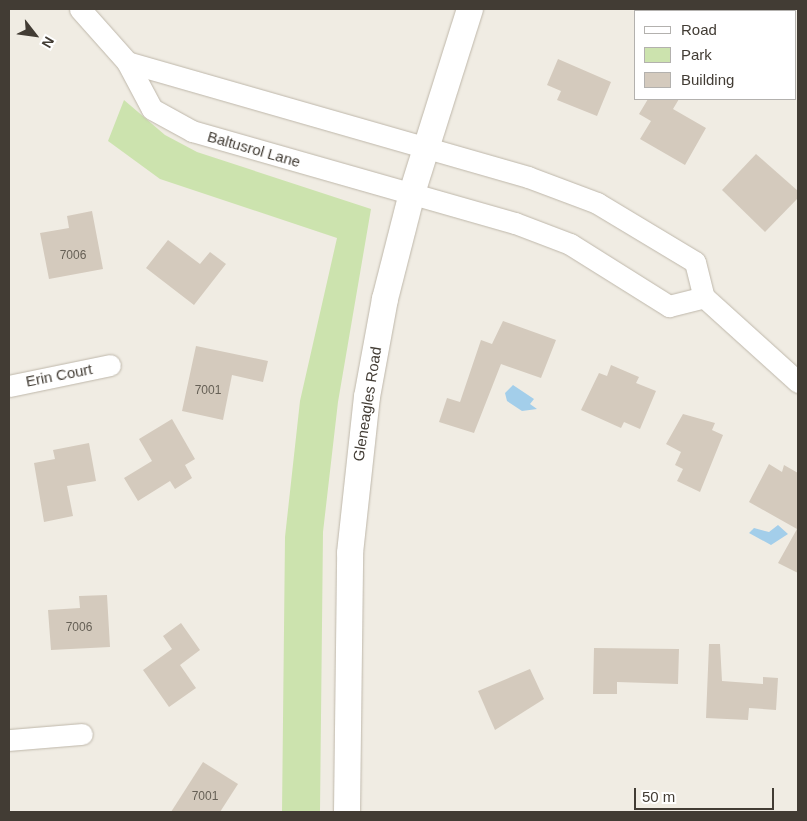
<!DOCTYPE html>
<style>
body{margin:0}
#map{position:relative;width:807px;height:821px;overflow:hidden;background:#f0ece3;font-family:Arial,sans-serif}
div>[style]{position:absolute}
.green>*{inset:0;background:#cce3ae}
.water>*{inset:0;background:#a3ceea}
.building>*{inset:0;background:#d4cabd}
.roads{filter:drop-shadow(0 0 1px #beb7aa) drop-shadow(0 0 1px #beb7aa)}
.minor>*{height:21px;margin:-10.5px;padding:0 10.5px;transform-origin:10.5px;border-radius:10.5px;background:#fff}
.tertiary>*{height:26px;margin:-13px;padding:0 13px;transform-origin:13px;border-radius:13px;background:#fff}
span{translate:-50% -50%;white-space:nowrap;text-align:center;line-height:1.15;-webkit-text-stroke:4px #fff;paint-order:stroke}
.number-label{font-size:12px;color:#666056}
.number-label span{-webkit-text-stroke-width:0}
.street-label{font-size:15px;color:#423c34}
.frame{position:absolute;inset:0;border:10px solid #423c34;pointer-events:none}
.legend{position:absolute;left:634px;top:10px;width:162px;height:90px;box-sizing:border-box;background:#fff;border:1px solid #b3b1ae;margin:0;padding:6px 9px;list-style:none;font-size:15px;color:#423c34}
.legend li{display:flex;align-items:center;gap:10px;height:25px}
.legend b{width:25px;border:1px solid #b3b1ae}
.north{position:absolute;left:10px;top:10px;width:50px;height:50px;-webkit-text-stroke:4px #fff;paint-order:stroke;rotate:120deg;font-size:14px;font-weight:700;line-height:20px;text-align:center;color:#423c34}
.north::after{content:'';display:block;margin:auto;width:18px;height:22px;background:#423c34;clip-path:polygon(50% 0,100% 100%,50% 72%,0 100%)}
.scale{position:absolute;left:634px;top:788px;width:140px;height:22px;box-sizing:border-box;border:2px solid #423c34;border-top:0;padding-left:6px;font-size:15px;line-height:18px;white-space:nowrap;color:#423c34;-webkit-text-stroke:4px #fff;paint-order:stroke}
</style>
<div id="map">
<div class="green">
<div style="clip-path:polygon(124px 100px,165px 135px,197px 152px,371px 209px,338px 402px,323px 532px,320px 812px,282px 812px,285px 537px,300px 401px,337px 238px,160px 179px,108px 141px)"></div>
</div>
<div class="water">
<div style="clip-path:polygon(513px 385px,534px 399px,530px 404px,537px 409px,522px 411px,507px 401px,505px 393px)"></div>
<div style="clip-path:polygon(778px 525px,788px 534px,771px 545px,749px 533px,754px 528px,769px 532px)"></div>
</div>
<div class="building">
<div style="clip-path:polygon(558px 59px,611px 82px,597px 116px,557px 100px,561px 91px,547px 85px)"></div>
<div style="clip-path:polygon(648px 99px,679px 99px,673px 109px,706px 128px,685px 165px,640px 139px,651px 121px,639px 114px)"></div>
<div style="clip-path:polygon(756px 154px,798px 191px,798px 198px,765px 232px,722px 190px)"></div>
<div style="clip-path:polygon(92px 211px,103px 269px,49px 279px,40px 233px,69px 228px,67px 216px)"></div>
<div style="clip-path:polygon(168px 240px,200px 264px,210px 252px,226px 264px,194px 305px,146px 268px)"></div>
<div style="clip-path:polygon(503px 321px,556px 340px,541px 378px,501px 364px,474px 433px,439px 422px,447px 398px,460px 402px,481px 340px,492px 344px)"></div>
<div style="clip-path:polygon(196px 346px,268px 361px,263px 382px,232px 375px,223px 420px,182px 411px)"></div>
<div style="clip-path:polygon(611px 365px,639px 377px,636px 383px,656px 391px,640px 429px,624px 422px,621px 428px,581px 410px,599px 373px,607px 376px)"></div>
<div style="clip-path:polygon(683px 414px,715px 423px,712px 430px,723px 435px,700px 492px,677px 481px,683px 469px,675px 465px,681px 452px,666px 444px)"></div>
<div style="clip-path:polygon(172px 419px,195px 459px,185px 465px,192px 478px,175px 489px,170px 481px,138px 501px,124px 478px,152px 461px,139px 439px)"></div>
<div style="clip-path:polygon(89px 443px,96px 481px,67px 486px,73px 516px,44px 522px,34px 463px,55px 459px,53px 450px)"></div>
<div style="clip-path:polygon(769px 464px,782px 472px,784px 465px,798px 473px,798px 573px,778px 563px,797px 529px,749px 502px)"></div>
<div style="clip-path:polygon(107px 595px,110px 647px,51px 650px,48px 610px,80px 608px,79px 596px)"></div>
<div style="clip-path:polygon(181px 623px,200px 650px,180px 665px,196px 688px,169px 707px,143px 670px,172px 649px,163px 636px)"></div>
<div style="clip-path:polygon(709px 644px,720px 644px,722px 681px,763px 684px,763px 677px,778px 678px,776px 710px,749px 708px,748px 720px,706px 718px)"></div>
<div style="clip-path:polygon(594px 648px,679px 649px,678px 684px,617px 682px,617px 694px,593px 694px)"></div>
<div style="clip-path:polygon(530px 669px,544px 699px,495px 730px,478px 691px)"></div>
<div style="clip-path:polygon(203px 762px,238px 784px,220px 812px,171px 812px)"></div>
</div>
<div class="roads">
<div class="minor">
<div style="left:80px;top:9px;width:71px;rotate:48.4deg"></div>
<div style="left:127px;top:62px;width:53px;rotate:62deg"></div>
<div style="left:152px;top:109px;width:46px;rotate:28.8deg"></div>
<div style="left:192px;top:131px;width:336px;rotate:15.9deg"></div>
<div style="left:515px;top:223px;width:59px;rotate:20.9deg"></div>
<div style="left:570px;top:244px;width:117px;rotate:32.1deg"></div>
<div style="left:669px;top:306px;width:36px;rotate:-14deg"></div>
<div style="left:127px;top:62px;width:417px;rotate:16deg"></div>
<div style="left:528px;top:177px;width:74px;rotate:20.6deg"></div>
<div style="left:597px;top:203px;width:114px;rotate:31deg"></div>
<div style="left:695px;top:262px;width:36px;rotate:76deg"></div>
<div style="left:704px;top:297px;width:127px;rotate:42.1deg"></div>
<div style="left:9px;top:386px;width:103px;rotate:-11.7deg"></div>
<div style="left:9px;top:740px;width:73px;rotate:-4.7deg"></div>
</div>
<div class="tertiary">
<div style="left:347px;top:812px;width:259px;rotate:-89.3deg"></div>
<div style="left:350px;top:553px;width:157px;rotate:-83.8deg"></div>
<div style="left:367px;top:397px;width:100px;rotate:-79.6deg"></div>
<div style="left:385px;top:299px;width:109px;rotate:-75.7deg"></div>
<div style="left:412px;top:193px;width:193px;rotate:-72.5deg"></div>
</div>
</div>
<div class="number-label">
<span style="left:73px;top:256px">7006</span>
<span style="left:208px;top:391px">7001</span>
<span style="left:79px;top:628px">7006</span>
<span style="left:205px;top:797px">7001</span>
</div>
<div class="street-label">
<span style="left:254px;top:149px;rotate:16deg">Baltusrol Lane</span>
<span style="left:59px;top:375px;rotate:-11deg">Erin Court</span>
<span style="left:367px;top:404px;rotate:-81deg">Gleneagles Road</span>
</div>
<div class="frame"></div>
<ul class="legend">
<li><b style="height:6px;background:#fff"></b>Road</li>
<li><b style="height:14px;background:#cce3ae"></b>Park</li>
<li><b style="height:14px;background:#d4cabd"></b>Building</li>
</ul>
<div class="north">N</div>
<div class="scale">50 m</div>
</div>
